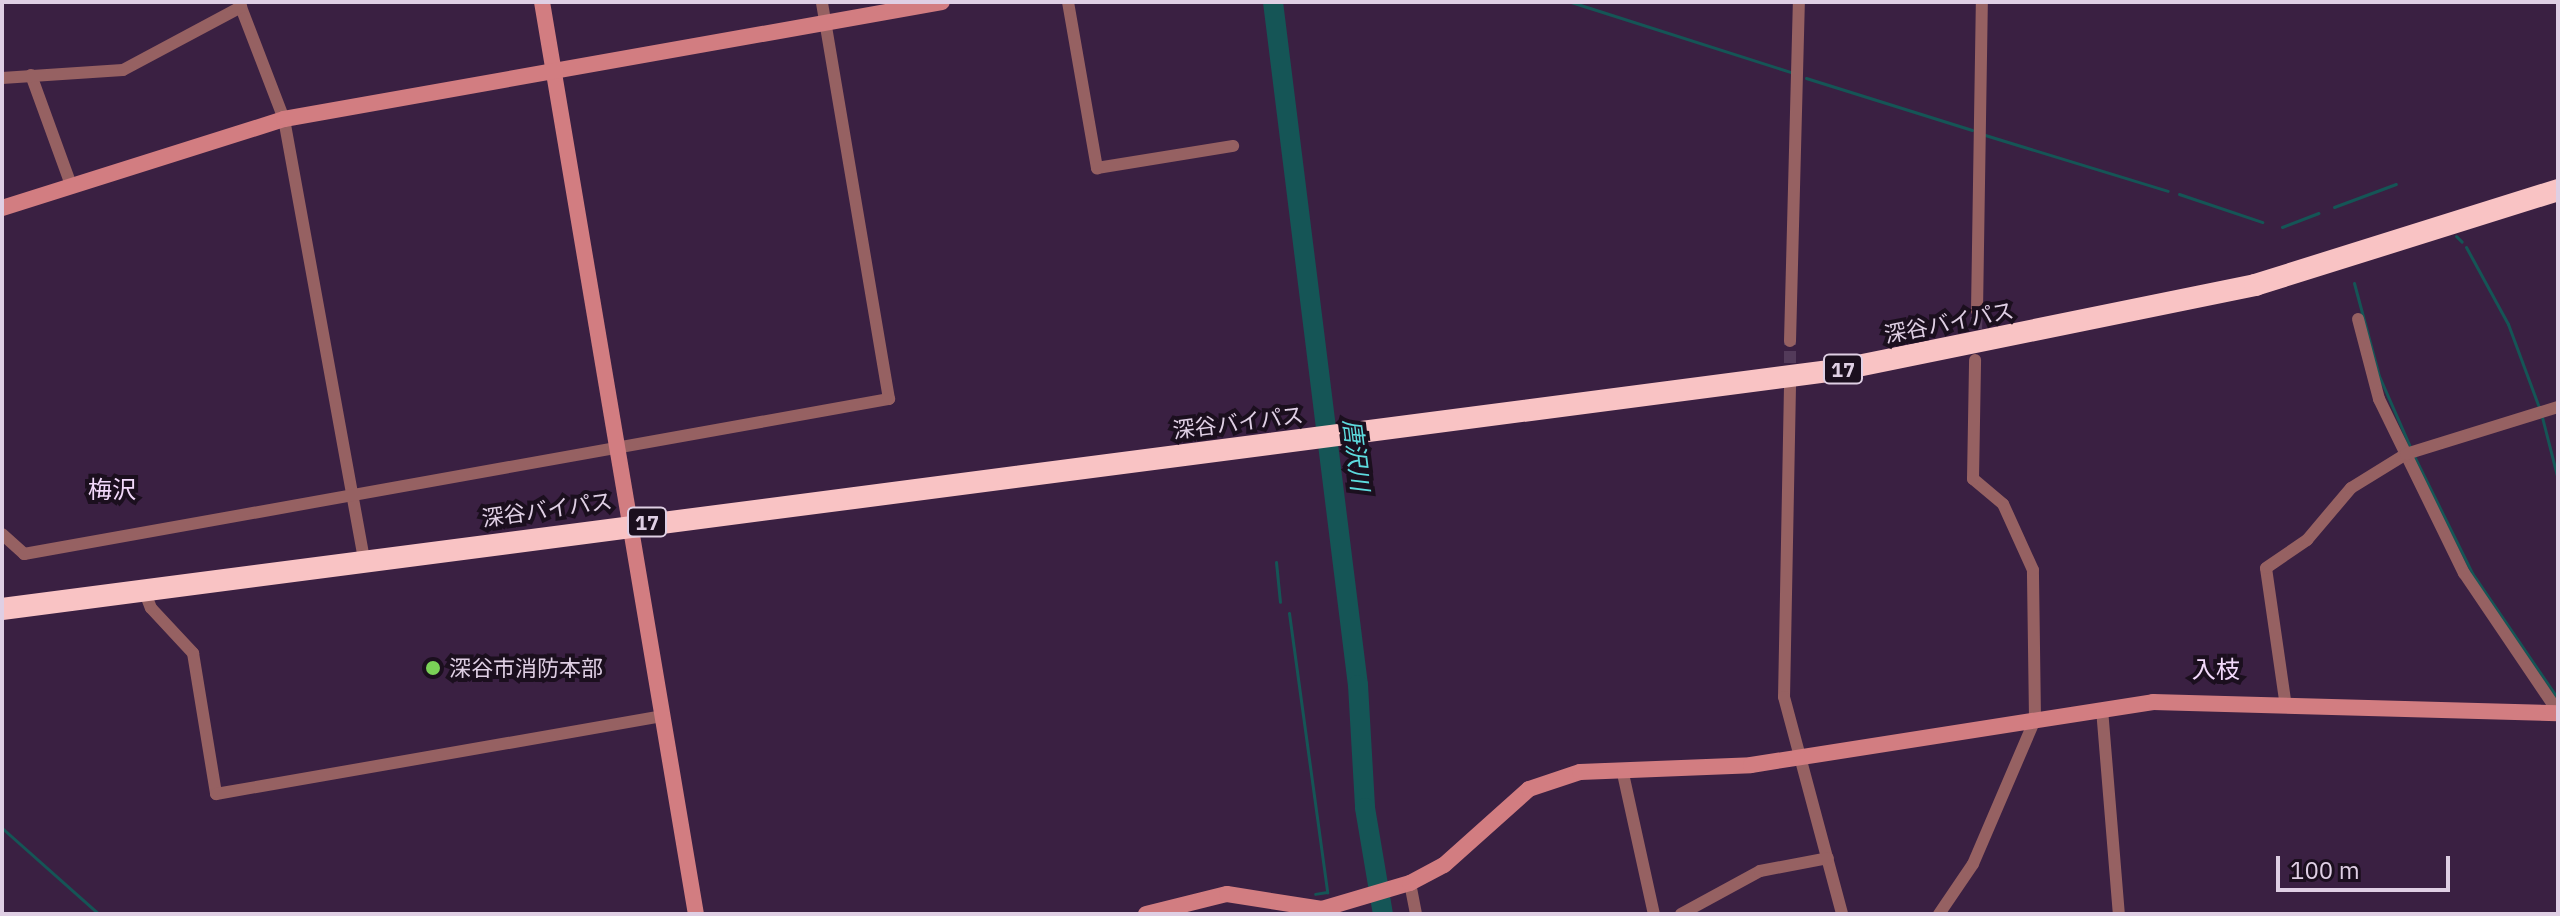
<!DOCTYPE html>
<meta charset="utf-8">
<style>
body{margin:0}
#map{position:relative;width:2560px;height:916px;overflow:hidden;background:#3a2042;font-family:"IBM Plex Sans","Noto Sans JP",sans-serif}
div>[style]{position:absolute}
.stream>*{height:3px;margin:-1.5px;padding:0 1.5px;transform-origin:1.5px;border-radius:1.5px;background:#155556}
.river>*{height:20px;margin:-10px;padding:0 10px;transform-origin:10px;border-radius:10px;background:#155556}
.street-tunnel>*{height:12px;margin-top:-6px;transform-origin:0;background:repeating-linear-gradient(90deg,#533a5a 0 12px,transparent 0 18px)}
.street>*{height:12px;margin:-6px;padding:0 6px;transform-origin:6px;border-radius:6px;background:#966162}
.secondary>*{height:16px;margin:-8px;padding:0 8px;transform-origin:8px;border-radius:8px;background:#d27d81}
.highway>*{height:22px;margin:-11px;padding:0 11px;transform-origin:11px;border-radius:11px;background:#f9c3c4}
.dots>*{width:22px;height:22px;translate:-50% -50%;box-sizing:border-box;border:4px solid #1b0f1e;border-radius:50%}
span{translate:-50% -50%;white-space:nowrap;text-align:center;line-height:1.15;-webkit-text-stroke:8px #1b0f1e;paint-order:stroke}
.shield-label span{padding:2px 6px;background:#1b0f1e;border:2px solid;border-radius:6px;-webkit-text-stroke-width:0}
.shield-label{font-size:20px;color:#dfcfe4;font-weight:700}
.street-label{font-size:22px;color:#dfcfe4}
.poi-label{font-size:22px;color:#dfcfe4}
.left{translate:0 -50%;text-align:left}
.water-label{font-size:24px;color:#5ddbde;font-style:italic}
.neighbourhood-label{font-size:24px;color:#f3d9fb}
.frame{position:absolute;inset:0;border:4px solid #dfcfe4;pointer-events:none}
.scale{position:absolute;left:2276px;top:856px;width:174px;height:36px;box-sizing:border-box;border:4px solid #dfcfe4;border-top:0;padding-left:10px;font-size:24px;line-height:28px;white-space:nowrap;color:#dfcfe4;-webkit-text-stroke:6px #1b0f1e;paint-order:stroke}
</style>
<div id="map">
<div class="stream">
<div style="left:1571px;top:2px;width:230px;rotate:17.7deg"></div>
<div style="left:1806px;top:78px;width:174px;rotate:17.4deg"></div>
<div style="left:1985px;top:135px;width:191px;rotate:17deg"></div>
<div style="left:2179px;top:194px;width:88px;rotate:18.6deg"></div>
<div style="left:2334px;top:207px;width:66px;rotate:-20.4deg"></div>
<div style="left:2282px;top:227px;width:39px;rotate:-21deg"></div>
<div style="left:2456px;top:236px;width:8px;rotate:45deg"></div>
<div style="left:2466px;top:247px;width:88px;rotate:61.4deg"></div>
<div style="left:2508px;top:324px;width:92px;rotate:69.6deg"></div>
<div style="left:2354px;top:283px;width:96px;rotate:75deg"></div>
<div style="left:2379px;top:376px;width:80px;rotate:66.3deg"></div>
<div style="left:2542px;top:417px;width:65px;rotate:75.7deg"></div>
<div style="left:2414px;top:456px;width:131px;rotate:63.6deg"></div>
<div style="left:2472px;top:573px;width:153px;rotate:55.7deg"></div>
<div style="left:1276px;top:562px;width:40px;rotate:84.3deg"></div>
<div style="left:1289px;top:613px;width:282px;rotate:82.2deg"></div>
<div style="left:1327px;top:892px;width:12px;rotate:171deg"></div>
<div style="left:2px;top:828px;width:130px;rotate:41.6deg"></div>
</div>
<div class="river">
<div style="left:1273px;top:2px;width:688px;rotate:82.91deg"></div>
<div style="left:1358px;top:685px;width:123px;rotate:86.7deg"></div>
<div style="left:1365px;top:808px;width:108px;rotate:80.4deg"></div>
</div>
<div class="street-tunnel">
<div style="left:1975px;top:347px;width:36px;rotate:-87deg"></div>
<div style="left:1790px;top:381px;width:40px;rotate:-90deg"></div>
</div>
<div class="street">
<div style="left:239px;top:2px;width:125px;rotate:69deg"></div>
<div style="left:284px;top:119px;width:449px;rotate:79.7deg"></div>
<div style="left:1068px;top:2px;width:169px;rotate:80.1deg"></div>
<div style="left:1097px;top:168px;width:138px;rotate:-9.2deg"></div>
<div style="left:31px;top:75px;width:117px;rotate:70deg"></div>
<div style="left:2px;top:78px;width:121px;rotate:-3.8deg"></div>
<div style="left:123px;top:70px;width:134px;rotate:-28.1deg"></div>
<div style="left:1977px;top:311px;width:309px;rotate:-89.1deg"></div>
<div style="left:2358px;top:319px;width:83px;rotate:75.3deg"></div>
<div style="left:2379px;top:399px;width:194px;rotate:64deg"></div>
<div style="left:2464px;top:573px;width:168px;rotate:55.9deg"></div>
<div style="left:1790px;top:341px;width:339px;rotate:-88.5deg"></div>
<div style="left:1790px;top:386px;width:311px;rotate:91.1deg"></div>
<div style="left:1784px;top:697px;width:225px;rotate:75deg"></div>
<div style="left:2px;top:534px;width:30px;rotate:42deg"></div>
<div style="left:24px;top:554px;width:879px;rotate:-10.16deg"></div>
<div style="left:889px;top:399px;width:403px;rotate:-99.6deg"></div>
<div style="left:144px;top:590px;width:19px;rotate:69deg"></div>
<div style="left:151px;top:608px;width:62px;rotate:47deg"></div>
<div style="left:193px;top:653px;width:143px;rotate:80.7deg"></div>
<div style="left:216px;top:794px;width:454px;rotate:-9.9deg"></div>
<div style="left:2286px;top:707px;width:140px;rotate:-98.2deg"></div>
<div style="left:2266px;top:568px;width:50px;rotate:-34.3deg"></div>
<div style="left:2307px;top:540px;width:68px;rotate:-49.8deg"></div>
<div style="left:2351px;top:488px;width:65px;rotate:-31.7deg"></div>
<div style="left:2406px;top:454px;width:159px;rotate:-17.2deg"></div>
<div style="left:2102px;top:709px;width:206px;rotate:85.3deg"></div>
<div style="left:1622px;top:769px;width:148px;rotate:77.6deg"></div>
<div style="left:1410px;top:883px;width:32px;rotate:79deg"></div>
<div style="left:1681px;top:914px;width:90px;rotate:-28.6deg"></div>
<div style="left:1760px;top:871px;width:69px;rotate:-10.8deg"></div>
<div style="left:1939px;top:914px;width:60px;rotate:-55.8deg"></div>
<div style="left:1973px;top:864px;width:158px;rotate:-66.8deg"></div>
<div style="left:2035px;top:719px;width:149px;rotate:-90.8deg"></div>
<div style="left:2033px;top:570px;width:72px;rotate:-114.4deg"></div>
<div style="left:2003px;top:504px;width:39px;rotate:-140deg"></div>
<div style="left:1973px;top:479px;width:119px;rotate:-89deg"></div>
</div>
<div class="secondary">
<div style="left:542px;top:2px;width:925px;rotate:80.42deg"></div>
<div style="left:2px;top:208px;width:296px;rotate:-17.5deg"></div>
<div style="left:284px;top:119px;width:668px;rotate:-10.08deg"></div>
<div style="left:1146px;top:914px;width:83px;rotate:-13.9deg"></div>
<div style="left:1227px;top:894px;width:96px;rotate:9deg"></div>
<div style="left:1322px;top:909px;width:92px;rotate:-16.5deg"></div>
<div style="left:1410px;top:883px;width:38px;rotate:-28deg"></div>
<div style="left:1444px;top:865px;width:114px;rotate:-41.8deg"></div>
<div style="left:1529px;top:789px;width:54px;rotate:-18.4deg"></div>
<div style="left:1580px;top:772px;width:171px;rotate:-2.3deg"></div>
<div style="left:1751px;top:765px;width:407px;rotate:-8.9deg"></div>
<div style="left:2153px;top:702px;width:405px;rotate:1.6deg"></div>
</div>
<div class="highway">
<div style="left:2px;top:609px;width:1851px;rotate:-7.42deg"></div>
<div style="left:1838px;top:370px;width:426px;rotate:-11.5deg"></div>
<div style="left:2255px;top:285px;width:318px;rotate:-17.4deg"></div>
</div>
<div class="dots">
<div style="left:433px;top:668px;background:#7ad157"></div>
</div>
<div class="shield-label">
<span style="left:1843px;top:369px">17</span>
<span style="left:647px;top:522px">17</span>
</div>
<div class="street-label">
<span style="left:1949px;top:322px;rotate:-11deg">深谷バイパス</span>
<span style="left:1238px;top:422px;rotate:-7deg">深谷バイパス</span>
<span style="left:547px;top:509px;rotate:-8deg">深谷バイパス</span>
</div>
<div class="poi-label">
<span class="left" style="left:449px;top:668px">深谷市消防本部</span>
</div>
<div class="water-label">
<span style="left:1356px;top:455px;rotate:83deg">唐沢川</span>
</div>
<div class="neighbourhood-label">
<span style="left:112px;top:490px">梅沢</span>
<span style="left:2216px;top:670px">入枝</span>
</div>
<div class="frame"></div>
<div class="scale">100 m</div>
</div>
